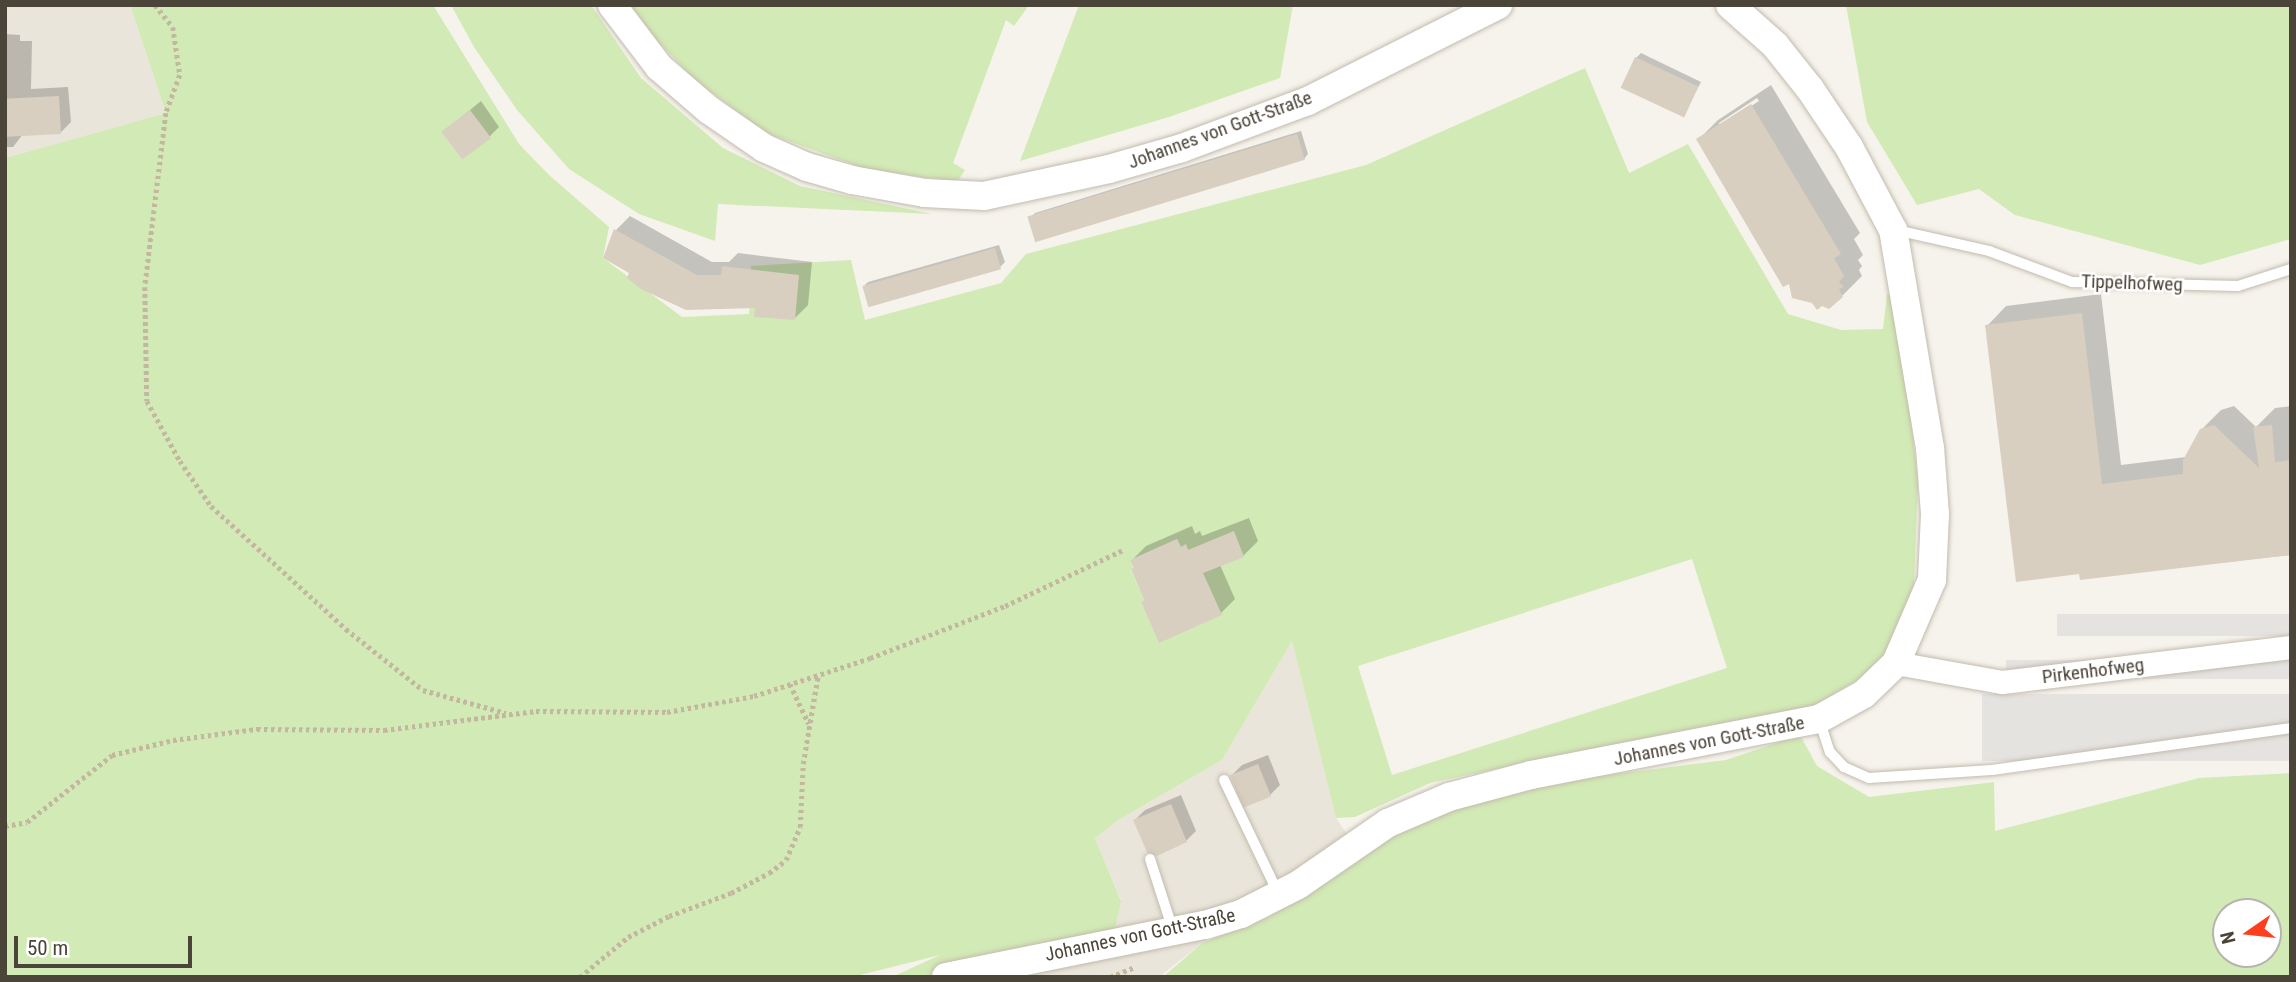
<!DOCTYPE html>
<meta charset="utf-8">
<style>
body{margin:0}
#map{position:relative;width:2296px;height:982px;overflow:hidden;background:#f6f3ec;font-family:"Roboto Condensed",sans-serif}
div>[style]{position:absolute}
.residential>*{inset:0;background:#eae5da}
.green>*{inset:0;background:#d2eab5}
.parking>*{inset:0;background:#e5e3e0;transform-origin:0 0}
.shadow>*{inset:0;background:#0003}
.building>*{inset:0;background:#d8cfc1;transform-origin:0 0}
.path>*{height:4.5px;margin-top:-2.25px;transform-origin:0;background:repeating-linear-gradient(90deg,#c4b79f 0 3.5px,transparent 0 7px)}
.roads{filter:drop-shadow(0 0 2px #c2bbae) drop-shadow(0 0 2px #c2bbae)}
.service>*{height:10px;margin:-5px;padding:0 5px;transform-origin:5px;border-radius:5px;background:#fff}
.minor>*{height:23px;margin:-11.5px;padding:0 11.5px;transform-origin:11.5px;border-radius:11.5px;background:#fff}
.tertiary>*{height:28px;margin:-14px;padding:0 14px;transform-origin:14px;border-radius:14px;background:#fff}
span{translate:-50% -50%;white-space:nowrap;text-align:center;line-height:1.15;-webkit-text-stroke:5px #fff;paint-order:stroke}
.street-label{font-size:19px;color:#4b4439}
.frame{position:absolute;inset:0;border:7px solid #4b4439;pointer-events:none}
.north{position:absolute;left:2212px;top:898px;width:70px;height:70px;box-sizing:border-box;background:#fff;border:2px solid #b7b4b0;border-radius:50%;rotate:256deg;font-size:19px;font-weight:700;line-height:28px;text-align:center;color:#4b4439}
.north::after{content:'';display:block;margin:auto;width:24px;height:32px;background:#fc3f1d;clip-path:polygon(50% 0,100% 100%,50% 72%,0 100%)}
.scale{position:absolute;left:14px;top:936px;width:178px;height:32px;box-sizing:border-box;border:4px solid #4b4439;border-top:0;padding-left:9px;font-size:21px;line-height:24px;white-space:nowrap;color:#4b4439;-webkit-text-stroke:5px #fff;paint-order:stroke}
</style>
<div id="map">
<div class="residential">
<div style="clip-path:polygon(5px 5px,130px 5px,166px 113px,5px 158px)"></div>
<div style="clip-path:polygon(1292px 641px,1336px 818px,1363px 857px,1279px 895px,1202px 943px,1159px 977px,948px 977px,1121px 900px,1095px 838px,1120px 819px,1222px 760px)"></div>
</div>
<div class="green">
<div style="clip-path:polygon(evenodd,130px 5px,433px 5px,519px 144px,549px 175px,609px 227px,603px 258px,682px 317px,749px 314px,751px 266px,851px 260px,865px 320px,1001px 283px,1026px 254px,1366px 165px,1585px 68px,1629px 173px,1688px 144px,1788px 314px,1841px 330px,1883px 329px,1887px 294px,1896px 297px,1918px 480px,1914px 584px,1900px 627px,1887px 651px,1866px 675px,1803px 712px,1579px 751px,1430px 783px,1355px 817px,1336px 818px,1292px 641px,1222px 760px,1120px 819px,1095px 838px,1121px 901px,1112px 942px,946px 977px,892px 977px,940px 955px,852px 977px,5px 977px,5px 158px,166px 113px,130px 5px,1177px 539px,1181px 547px,1186px 545px,1221px 615px,1159px 642px,1141px 602px,1144px 600px,1131px 570px,1134px 568px,1130px 560px,1177px 539px,130px 5px,1692px 559px,1727px 668px,1392px 775px,1358px 666px,1692px 559px)"></div>
<div style="clip-path:polygon(451px 5px,591px 5px,641px 78px,723px 148px,800px 186px,932px 214px,718px 204px,715px 241px,639px 214px,569px 169px,517px 110px,474px 47px)"></div>
<div style="clip-path:polygon(629px 5px,1029px 5px,1014px 26px,1006px 20px,953px 163px,965px 170px,957px 182px,866px 169px,766px 133px,694px 79px,636px 19px)"></div>
<div style="clip-path:polygon(1079px 5px,1293px 5px,1280px 78px,1169px 117px,1020px 161px)"></div>
<div style="clip-path:polygon(1846px 5px,2291px 5px,2291px 239px,2200px 265px,2015px 215px,1979px 189px,1917px 205px,1867px 122px)"></div>
<div style="clip-path:polygon(evenodd,1800px 735px,1817px 766px,1869px 797px,1994px 782px,1995px 831px,2199px 778px,2291px 773px,2291px 977px,1163px 977px,1202px 943px,1269px 917px,1393px 832px,1456px 805px,1568px 780px,1726px 760px,1800px 735px,2226px 912px,2268px 912px,2268px 954px,2226px 954px,2226px 912px)"></div>
</div>
<div class="parking">
<div style="left:2291px;top:614px;width:22px;height:234px;rotate:90deg"></div>
<div style="left:2291px;top:660px;width:19px;height:285px;rotate:90deg"></div>
<div style="left:2291px;top:694px;width:67px;height:309px;rotate:90deg"></div>
</div>
<div class="shadow">
<div style="clip-path:polygon(5px 34px,20px 35px,20px 41px,32px 41px,31px 89px,68px 87px,71px 122px,61px 132px,23px 134px,13px 147px,5px 147px)"></div>
<div style="clip-path:polygon(1641px 53px,1701px 82px,1683px 116px,1636px 58px)"></div>
<div style="clip-path:polygon(evenodd,1771px 85px,1860px 233px,1854px 239px,1863px 255px,1858px 260px,1862px 266px,1859px 270px,1862px 276px,1842px 296px,1790px 281px,1698px 140px,1718px 120px,1771px 85px,1757px 98px,1759px 101px,1719px 127px,1719px 123px,1757px 98px)"></div>
<div style="clip-path:polygon(481px 101px,499px 127px,489px 137px,443px 132px)"></div>
<div style="clip-path:polygon(1301px 131px,1308px 154px,1304px 159px,1030px 218px,1035px 213px)"></div>
<div style="clip-path:polygon(630px 216px,712px 262px,729px 262px,738px 253px,812px 262px,808px 305px,794px 319px,631px 272px,605px 257px,616px 230px)"></div>
<div style="clip-path:polygon(999px 245px,1005px 262px,1000px 267px,864px 286px,868px 282px)"></div>
<div style="clip-path:polygon(2101px 294px,2121px 465px,2186px 457px,2201px 430px,2221px 410px,2234px 406px,2256px 427px,2275px 408px,2291px 406px,2291px 555px,2082px 578px,1987px 326px,2006px 306px)"></div>
<div style="clip-path:polygon(1249px 518px,1258px 541px,1243px 556px,1220px 565px,1235px 599px,1221px 613px,1146px 599px,1132px 560px,1146px 546px,1192px 526px,1195px 534px,1200px 531px,1202px 536px)"></div>
<div style="clip-path:polygon(1268px 755px,1280px 785px,1270px 795px,1232px 775px,1242px 765px)"></div>
<div style="clip-path:polygon(1181px 795px,1196px 831px,1186px 841px,1135px 820px,1145px 810px)"></div>
</div>
<div class="building">
<div style="left:1635px;top:57px;width:70px;height:34px;rotate:25deg"></div>
<div style="left:59px;top:96px;width:38px;height:54px;rotate:87deg"></div>
<div style="clip-path:polygon(1751px 104px,1841px 254px,1834px 258px,1844px 276px,1839px 282px,1844px 287px,1839px 289px,1843px 297px,1829px 309px,1822px 306px,1817px 310px,1812px 303px,1792px 298px,1789px 284px,1783px 287px,1696px 139px)"></div>
<div style="left:470px;top:110px;width:35px;height:36px;rotate:53deg"></div>
<div style="left:1297px;top:134px;width:27px;height:282px;rotate:73deg"></div>
<div style="clip-path:polygon(614px 229px,697px 275px,721px 275px,722px 266px,799px 275px,795px 320px,754px 317px,755px 308px,686px 310px,641px 289px,627px 278px,629px 273px,603px 258px)"></div>
<div style="left:995px;top:248px;width:22px;height:138px;rotate:74deg"></div>
<div style="clip-path:polygon(2082px 313px,2102px 484px,2183px 474px,2183px 460px,2200px 429px,2214px 425px,2259px 468px,2253px 427px,2272px 425px,2275px 462px,2291px 460px,2291px 555px,2080px 580px,2079px 574px,2016px 582px,1985px 325px)"></div>
<div style="clip-path:polygon(1234px 531px,1244px 557px,1203px 573px,1222px 615px,1159px 643px,1141px 602px,1144px 600px,1131px 569px,1134px 568px,1130px 560px,1177px 539px,1181px 547px,1186px 544px,1188px 550px)"></div>
<div style="left:1258px;top:764px;width:35px;height:30px;rotate:68deg"></div>
<div style="clip-path:polygon(1171px 804px,1187px 842px,1157px 856px,1147px 852px,1133px 820px)"></div>
</div>
<div class="path">
<div style="left:155px;top:5px;width:28px;rotate:51deg"></div>
<div style="left:173px;top:27px;width:49px;rotate:81.7deg"></div>
<div style="left:180px;top:75px;width:40px;rotate:110.2deg"></div>
<div style="left:166px;top:113px;width:175px;rotate:96.9deg"></div>
<div style="left:145px;top:287px;width:114px;rotate:89deg"></div>
<div style="left:147px;top:401px;width:68px;rotate:61.2deg"></div>
<div style="left:180px;top:461px;width:55px;rotate:55.4deg"></div>
<div style="left:211px;top:506px;width:183px;rotate:42.3deg"></div>
<div style="left:346px;top:629px;width:98px;rotate:38.4deg"></div>
<div style="left:423px;top:690px;width:86px;rotate:15.5deg"></div>
<div style="left:5px;top:24px;width:2px"></div>
<div style="left:790px;top:684px;width:44px;rotate:64.6deg"></div>
<div style="left:5px;top:826px;width:22px;rotate:-10deg"></div>
<div style="left:27px;top:822px;width:108px;rotate:-38.2deg"></div>
<div style="left:112px;top:755px;width:63px;rotate:-13.8deg"></div>
<div style="left:173px;top:740px;width:85px;rotate:-7.5deg"></div>
<div style="left:257px;top:729px;width:127px;rotate:0.5deg"></div>
<div style="left:384px;top:730px;width:153px;rotate:-7.1deg"></div>
<div style="left:536px;top:711px;width:131px;rotate:0.4deg"></div>
<div style="left:667px;top:712px;width:88px;rotate:-10.4deg"></div>
<div style="left:754px;top:696px;width:122px;rotate:-18.1deg"></div>
<div style="left:870px;top:658px;width:145px;rotate:-21.1deg"></div>
<div style="left:1005px;top:606px;width:131px;rotate:-25.4deg"></div>
<div style="left:580px;top:977px;width:62px;rotate:-39.8deg"></div>
<div style="left:628px;top:937px;width:46px;rotate:-27.1deg"></div>
<div style="left:669px;top:916px;width:66px;rotate:-20.4deg"></div>
<div style="left:731px;top:893px;width:43px;rotate:-27.8deg"></div>
<div style="left:769px;top:873px;width:21px;rotate:-37deg"></div>
<div style="left:786px;top:860px;width:36px;rotate:-67deg"></div>
<div style="left:800px;top:827px;width:63px;rotate:-87.3deg"></div>
<div style="left:803px;top:764px;width:90px;rotate:-80.4deg"></div>
<div style="left:1110px;top:977px;width:27px;rotate:-22deg"></div>
</div>
<div class="roads">
<div class="service">
<div style="left:1896px;top:230px;width:95px;rotate:12.7deg"></div>
<div style="left:1989px;top:251px;width:89px;rotate:20.5deg"></div>
<div style="left:2072px;top:282px;width:166px;rotate:1.4deg"></div>
<div style="left:2238px;top:286px;width:56px;rotate:-17.8deg"></div>
<div style="left:1819px;top:719px;width:35px;rotate:72deg"></div>
<div style="left:1830px;top:752px;width:21px;rotate:47deg"></div>
<div style="left:1844px;top:767px;width:27px;rotate:24deg"></div>
<div style="left:1869px;top:778px;width:123px;rotate:-3.7deg"></div>
<div style="left:1992px;top:770px;width:302px;rotate:-8deg"></div>
<div style="left:1224px;top:780px;width:127px;rotate:64.4deg"></div>
<div style="left:1150px;top:859px;width:75px;rotate:72.1deg"></div>
</div>
<div class="minor">
<div style="left:1896px;top:663px;width:108px;rotate:10.2deg"></div>
<div style="left:2002px;top:682px;width:291px;rotate:-6.9deg"></div>
</div>
<div class="tertiary">
<div style="left:612px;top:5px;width:78px;rotate:52.8deg"></div>
<div style="left:659px;top:67px;width:66px;rotate:40.7deg"></div>
<div style="left:709px;top:110px;width:67px;rotate:34.6deg"></div>
<div style="left:764px;top:148px;width:47px;rotate:23.8deg"></div>
<div style="left:807px;top:167px;width:47px;rotate:16.1deg"></div>
<div style="left:852px;top:180px;width:74px;rotate:10.1deg"></div>
<div style="left:925px;top:193px;width:59px;rotate:2.9deg"></div>
<div style="left:984px;top:196px;width:128px;rotate:-12.2deg"></div>
<div style="left:1109px;top:169px;width:76px;rotate:-16deg"></div>
<div style="left:1182px;top:148px;width:134px;rotate:-20.5deg"></div>
<div style="left:1308px;top:101px;width:213px;rotate:-26.8deg"></div>
<div style="left:946px;top:977px;width:264px;rotate:-11.4deg"></div>
<div style="left:1205px;top:925px;width:38px;rotate:-17deg"></div>
<div style="left:1241px;top:914px;width:64px;rotate:-27deg"></div>
<div style="left:1298px;top:885px;width:109px;rotate:-34.6deg"></div>
<div style="left:1388px;top:823px;width:66px;rotate:-23.1deg"></div>
<div style="left:1449px;top:797px;width:85px;rotate:-15deg"></div>
<div style="left:1531px;top:775px;width:293px;rotate:-11deg"></div>
<div style="left:1819px;top:719px;width:51px;rotate:-29.1deg"></div>
<div style="left:1864px;top:694px;width:45px;rotate:-44.1deg"></div>
<div style="left:1896px;top:663px;width:90px;rotate:-66.6deg"></div>
<div style="left:1932px;top:580px;width:66px;rotate:-87.4deg"></div>
<div style="left:1935px;top:514px;width:66px;rotate:-94.3deg"></div>
<div style="left:1930px;top:448px;width:221px;rotate:-99.6deg"></div>
<div style="left:1893px;top:230px;width:94px;rotate:-117.9deg"></div>
<div style="left:1849px;top:147px;width:70px;rotate:-123.9deg"></div>
<div style="left:1810px;top:89px;width:56px;rotate:-128.5deg"></div>
<div style="left:1775px;top:45px;width:60px;rotate:-138.4deg"></div>
</div>
</div>
<div class="street-label">
<span style="left:1220px;top:130px;rotate:-20deg">Johannes von Gott-Straße</span>
<span style="left:2132px;top:283px;rotate:2deg">Tippelhofweg</span>
<span style="left:2093px;top:671px;rotate:-7deg">Pirkenhofweg</span>
<span style="left:1709px;top:741px;rotate:-11deg">Johannes von Gott-Straße</span>
<span style="left:1140px;top:935px;rotate:-12deg">Johannes von Gott-Straße</span>
</div>
<div class="frame"></div>
<div class="north">N</div>
<div class="scale">50 m</div>
</div>
